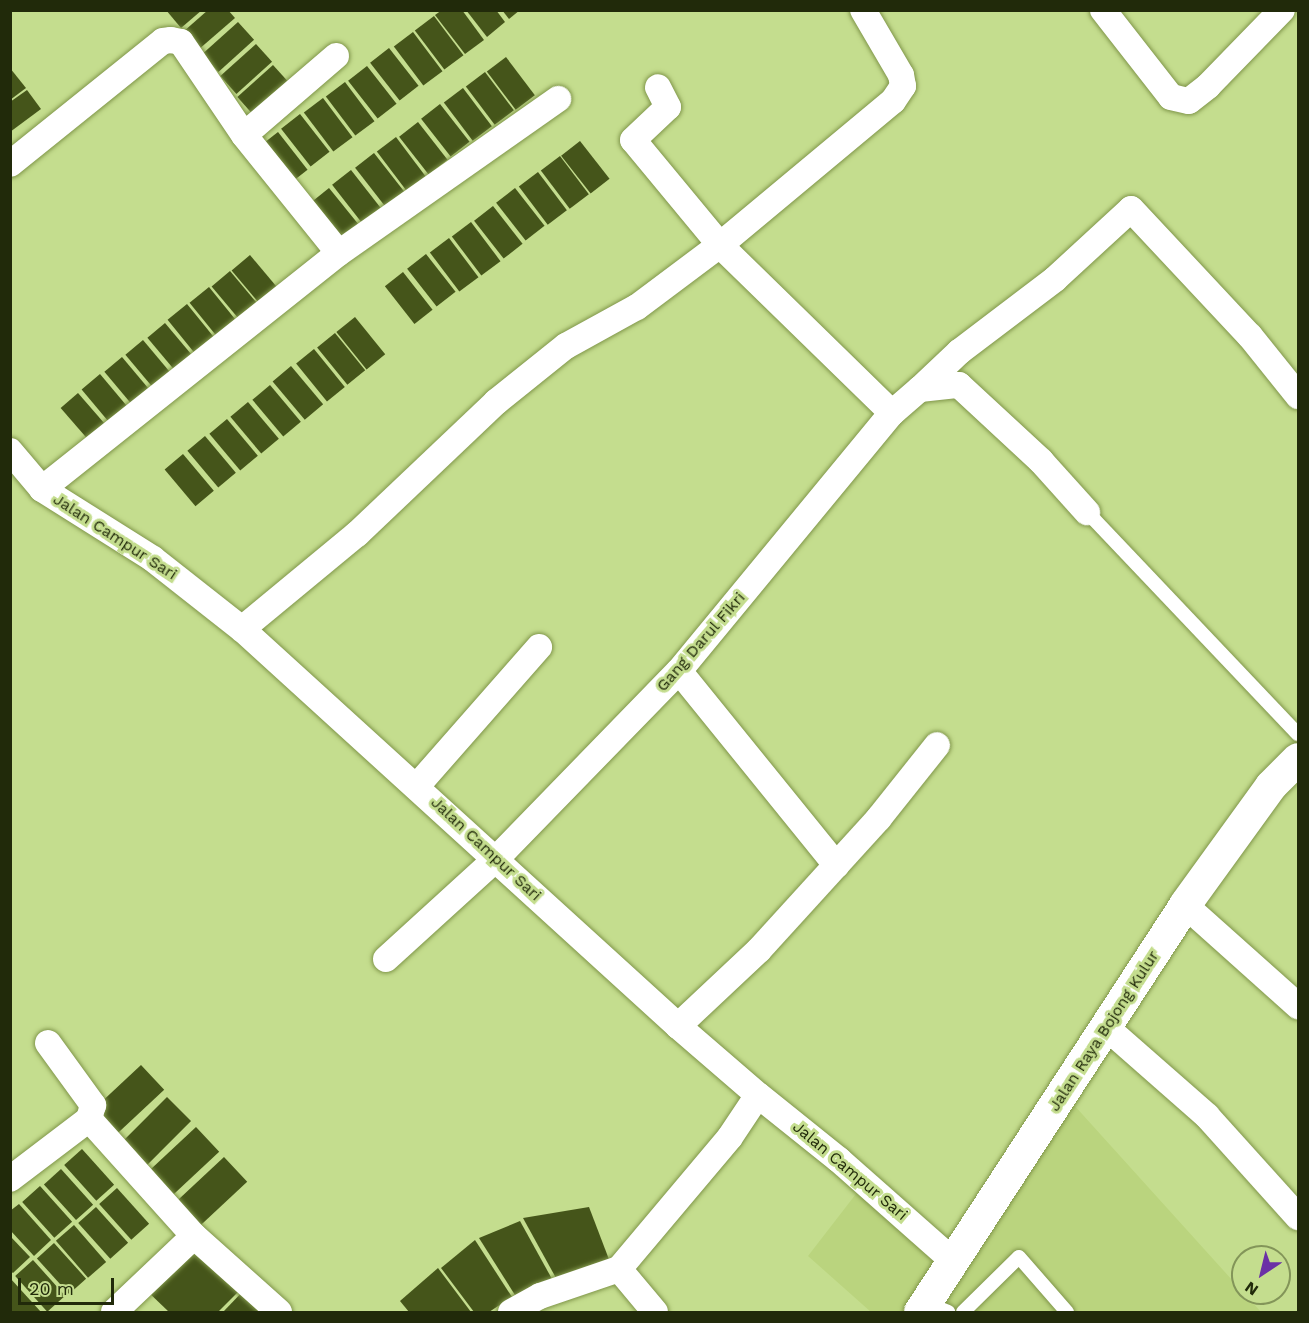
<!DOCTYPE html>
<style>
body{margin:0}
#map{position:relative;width:1309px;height:1323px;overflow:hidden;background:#c4dd8e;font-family:"Work Sans",sans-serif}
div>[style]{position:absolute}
.built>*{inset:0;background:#bad47e}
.building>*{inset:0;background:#45551a;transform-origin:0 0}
.roads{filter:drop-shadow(0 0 2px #80964a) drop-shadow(0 0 2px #80964a)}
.service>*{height:14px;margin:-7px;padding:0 7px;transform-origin:7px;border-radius:7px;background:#fff}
.minor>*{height:26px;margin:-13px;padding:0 13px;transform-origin:13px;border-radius:13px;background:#fff}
.tertiary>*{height:32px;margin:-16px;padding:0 16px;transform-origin:16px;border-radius:16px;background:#fff}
span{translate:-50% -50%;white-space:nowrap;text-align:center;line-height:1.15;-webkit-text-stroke:6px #c4dd8e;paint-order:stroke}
.street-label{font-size:16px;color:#212a0a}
.frame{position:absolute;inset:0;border:12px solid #212a0a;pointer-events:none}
.north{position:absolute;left:1231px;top:1245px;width:60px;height:60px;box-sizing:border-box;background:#c4dd8e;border:2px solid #839559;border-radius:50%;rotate:215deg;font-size:16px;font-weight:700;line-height:24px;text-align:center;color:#212a0a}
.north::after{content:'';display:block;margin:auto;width:21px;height:27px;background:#6b30a6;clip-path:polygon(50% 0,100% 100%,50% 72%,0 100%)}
.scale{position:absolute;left:18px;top:1278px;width:96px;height:27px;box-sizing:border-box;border:3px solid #212a0a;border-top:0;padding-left:8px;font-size:18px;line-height:21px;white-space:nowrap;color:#212a0a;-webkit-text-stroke:4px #c4dd8e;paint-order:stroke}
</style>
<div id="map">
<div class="built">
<div style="clip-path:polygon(1064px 1094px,1261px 1312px,871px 1312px,808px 1256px,859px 1190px,946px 1256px)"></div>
</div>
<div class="building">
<div style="clip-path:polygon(166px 10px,202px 10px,181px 28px)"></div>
<div style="clip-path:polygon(208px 10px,228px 10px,235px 18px,198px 50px,183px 32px)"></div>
<div style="clip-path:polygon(442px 10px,462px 10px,484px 40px,465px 54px,435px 15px)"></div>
<div style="clip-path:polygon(466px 10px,496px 10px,505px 22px,487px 37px)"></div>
<div style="clip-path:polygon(502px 10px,520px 10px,509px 19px)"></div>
<div style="left:434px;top:16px;width:49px;height:24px;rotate:53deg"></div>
<div style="left:238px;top:22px;width:24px;height:48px;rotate:48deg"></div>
<div style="left:413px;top:32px;width:49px;height:24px;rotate:53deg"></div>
<div style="left:256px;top:44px;width:24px;height:48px;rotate:48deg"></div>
<div style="left:389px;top:48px;width:48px;height:24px;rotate:52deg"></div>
<div style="left:506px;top:57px;width:48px;height:24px;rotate:53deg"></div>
<div style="left:273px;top:65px;width:24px;height:48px;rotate:48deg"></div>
<div style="left:367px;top:66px;width:48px;height:24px;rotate:52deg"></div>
<div style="clip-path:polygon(10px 68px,26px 88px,10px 100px)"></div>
<div style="left:485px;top:72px;width:48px;height:24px;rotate:53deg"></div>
<div style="left:345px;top:82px;width:49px;height:24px;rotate:53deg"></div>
<div style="left:463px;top:88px;width:48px;height:24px;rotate:53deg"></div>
<div style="clip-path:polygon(27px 90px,41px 109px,10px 132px,10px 102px)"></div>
<div style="left:323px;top:98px;width:49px;height:24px;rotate:53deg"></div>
<div style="left:440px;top:104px;width:48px;height:24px;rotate:52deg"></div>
<div style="left:300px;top:114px;width:48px;height:24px;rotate:52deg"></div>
<div style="left:418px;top:122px;width:48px;height:24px;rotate:52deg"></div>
<div style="left:278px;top:132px;width:48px;height:24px;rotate:52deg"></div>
<div style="left:396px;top:137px;width:49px;height:24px;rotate:53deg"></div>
<div style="left:580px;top:141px;width:48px;height:24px;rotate:52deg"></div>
<div style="left:374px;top:153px;width:49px;height:24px;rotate:52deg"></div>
<div style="left:560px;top:156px;width:48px;height:24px;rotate:53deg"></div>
<div style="left:351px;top:170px;width:48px;height:24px;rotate:52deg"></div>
<div style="left:538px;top:172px;width:48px;height:24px;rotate:53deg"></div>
<div style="left:329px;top:188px;width:48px;height:24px;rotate:51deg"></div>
<div style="left:515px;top:188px;width:48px;height:24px;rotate:52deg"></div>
<div style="left:493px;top:206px;width:48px;height:24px;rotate:52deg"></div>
<div style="left:471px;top:222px;width:49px;height:24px;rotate:53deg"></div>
<div style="left:449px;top:238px;width:49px;height:24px;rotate:53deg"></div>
<div style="left:426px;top:254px;width:48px;height:24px;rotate:52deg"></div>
<div style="left:250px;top:255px;width:48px;height:24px;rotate:50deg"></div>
<div style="left:230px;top:271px;width:48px;height:24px;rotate:50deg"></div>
<div style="left:403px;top:272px;width:48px;height:23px;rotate:52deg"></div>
<div style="left:209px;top:287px;width:49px;height:25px;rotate:51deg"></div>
<div style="left:187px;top:304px;width:49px;height:25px;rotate:51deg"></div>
<div style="left:355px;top:317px;width:48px;height:24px;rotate:51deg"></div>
<div style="left:165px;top:323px;width:48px;height:23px;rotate:50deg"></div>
<div style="left:335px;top:333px;width:48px;height:23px;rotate:51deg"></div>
<div style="left:143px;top:340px;width:48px;height:23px;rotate:50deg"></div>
<div style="left:314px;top:349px;width:49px;height:23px;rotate:51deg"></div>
<div style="left:122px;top:357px;width:48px;height:23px;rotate:50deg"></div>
<div style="left:291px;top:366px;width:50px;height:24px;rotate:50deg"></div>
<div style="left:100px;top:374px;width:48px;height:24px;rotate:50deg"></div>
<div style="left:270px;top:385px;width:48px;height:23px;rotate:50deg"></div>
<div style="left:78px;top:393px;width:48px;height:23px;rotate:49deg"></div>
<div style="left:248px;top:402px;width:48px;height:23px;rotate:50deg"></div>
<div style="left:227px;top:419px;width:48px;height:23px;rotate:50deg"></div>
<div style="left:205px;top:436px;width:48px;height:23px;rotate:50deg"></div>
<div style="left:183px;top:454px;width:48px;height:24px;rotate:50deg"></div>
<div style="left:141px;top:1065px;width:34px;height:67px;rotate:47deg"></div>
<div style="left:167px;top:1097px;width:34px;height:66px;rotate:45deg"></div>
<div style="left:196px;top:1127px;width:34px;height:67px;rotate:47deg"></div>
<div style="left:82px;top:1149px;width:48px;height:24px;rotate:48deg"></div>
<div style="left:224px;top:1157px;width:34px;height:67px;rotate:47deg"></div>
<div style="left:61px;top:1169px;width:48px;height:23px;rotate:48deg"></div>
<div style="left:40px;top:1186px;width:48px;height:24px;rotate:48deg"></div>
<div style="left:117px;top:1188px;width:48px;height:24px;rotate:48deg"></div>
<div style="clip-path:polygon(19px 1204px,51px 1240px,34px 1256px,10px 1230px,10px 1211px)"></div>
<div style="left:96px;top:1207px;width:48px;height:24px;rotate:48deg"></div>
<div style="clip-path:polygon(589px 1207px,610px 1262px,556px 1278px,523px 1218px)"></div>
<div style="clip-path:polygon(520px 1221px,552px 1279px,515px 1295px,479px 1238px)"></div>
<div style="left:74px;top:1225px;width:49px;height:24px;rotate:49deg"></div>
<div style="clip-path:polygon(10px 1236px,30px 1257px,13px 1273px,10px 1271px)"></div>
<div style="clip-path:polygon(475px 1240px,512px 1297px,489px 1312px,474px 1312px,441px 1268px)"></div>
<div style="clip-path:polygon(194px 1241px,245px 1285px,218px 1312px,169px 1312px,145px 1289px)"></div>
<div style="left:54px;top:1243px;width:48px;height:23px;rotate:48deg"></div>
<div style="left:33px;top:1260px;width:48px;height:24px;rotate:48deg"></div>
<div style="clip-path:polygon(438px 1268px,471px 1312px,409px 1312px,400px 1301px)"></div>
<div style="clip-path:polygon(10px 1278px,41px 1312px,10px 1312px)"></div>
<div style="clip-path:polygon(247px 1287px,275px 1312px,223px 1312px)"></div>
</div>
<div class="roads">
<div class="service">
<div style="left:1087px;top:512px;width:306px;rotate:46.5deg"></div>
<div style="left:926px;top:1303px;width:24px;rotate:22deg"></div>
<div style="left:963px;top:1312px;width:78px;rotate:-44.5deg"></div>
<div style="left:1019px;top:1257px;width:73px;rotate:48.9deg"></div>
</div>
<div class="minor">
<div style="left:1103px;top:10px;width:110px;rotate:52deg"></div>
<div style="left:1171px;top:97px;width:18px;rotate:13deg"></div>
<div style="left:1189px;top:101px;width:24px;rotate:-38deg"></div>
<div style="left:1208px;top:86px;width:106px;rotate:-45.8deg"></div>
<div style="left:336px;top:56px;width:121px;rotate:139.3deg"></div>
<div style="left:244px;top:135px;width:151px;rotate:51.2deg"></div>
<div style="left:10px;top:164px;width:196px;rotate:-38.8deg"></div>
<div style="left:163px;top:41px;width:8px;rotate:-7deg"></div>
<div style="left:171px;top:40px;width:10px;rotate:11deg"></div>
<div style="left:181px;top:42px;width:112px;rotate:55.9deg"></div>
<div style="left:920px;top:389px;width:54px;rotate:-43.5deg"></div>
<div style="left:959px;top:352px;width:121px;rotate:-37.2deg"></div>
<div style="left:1055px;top:279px;width:103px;rotate:-42.6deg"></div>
<div style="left:1131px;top:209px;width:174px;rotate:46.9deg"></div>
<div style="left:1250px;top:336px;width:77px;rotate:51.3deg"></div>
<div style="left:892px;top:413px;width:37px;rotate:-41deg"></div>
<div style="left:920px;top:389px;width:39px;rotate:-6deg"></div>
<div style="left:959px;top:385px;width:112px;rotate:42.8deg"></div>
<div style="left:1041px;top:461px;width:69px;rotate:48deg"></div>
<div style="left:10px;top:451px;width:50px;rotate:49.9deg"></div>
<div style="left:42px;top:489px;width:131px;rotate:32.2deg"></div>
<div style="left:153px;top:559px;width:113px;rotate:38.2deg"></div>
<div style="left:242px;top:629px;width:590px;rotate:42.32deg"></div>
<div style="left:678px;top:1026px;width:106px;rotate:40.8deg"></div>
<div style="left:758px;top:1095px;width:104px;rotate:38.7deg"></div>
<div style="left:839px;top:1160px;width:152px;rotate:41.5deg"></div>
<div style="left:42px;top:489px;width:379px;rotate:-38.5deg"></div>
<div style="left:339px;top:253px;width:268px;rotate:-35.1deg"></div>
<div style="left:242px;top:629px;width:149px;rotate:-39.6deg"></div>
<div style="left:357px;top:534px;width:192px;rotate:-43.5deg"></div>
<div style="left:496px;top:402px;width:90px;rotate:-38.7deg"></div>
<div style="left:566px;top:346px;width:81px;rotate:-28.8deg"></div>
<div style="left:637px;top:307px;width:104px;rotate:-36.8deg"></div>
<div style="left:720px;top:245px;width:225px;rotate:-39.8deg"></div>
<div style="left:893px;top:101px;width:18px;rotate:-56deg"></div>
<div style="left:903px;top:86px;width:11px;rotate:-100deg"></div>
<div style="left:901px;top:75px;width:75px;rotate:-120.3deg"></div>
<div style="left:679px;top:671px;width:250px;rotate:51deg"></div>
<div style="left:417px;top:786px;width:185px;rotate:-48.7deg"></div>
<div style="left:1185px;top:905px;width:152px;rotate:41.8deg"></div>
<div style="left:386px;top:959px;width:149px;rotate:-42.3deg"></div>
<div style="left:496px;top:859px;width:262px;rotate:-45.8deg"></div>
<div style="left:679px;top:671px;width:335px;rotate:-50.5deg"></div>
<div style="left:892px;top:413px;width:240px;rotate:-135.7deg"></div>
<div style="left:720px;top:245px;width:136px;rotate:-129.6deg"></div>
<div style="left:633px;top:140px;width:48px;rotate:-43.3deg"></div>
<div style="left:668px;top:107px;width:22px;rotate:-117deg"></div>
<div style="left:678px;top:1026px;width:111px;rotate:-43.2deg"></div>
<div style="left:759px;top:950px;width:178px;rotate:-47.7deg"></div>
<div style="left:879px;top:818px;width:93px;rotate:-51.5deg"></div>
<div style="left:1107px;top:1028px;width:133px;rotate:41.3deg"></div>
<div style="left:1207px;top:1116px;width:136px;rotate:48deg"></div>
<div style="left:48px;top:1043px;width:77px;rotate:54deg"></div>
<div style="left:93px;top:1105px;width:15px;rotate:106deg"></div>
<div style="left:10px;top:1179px;width:99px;rotate:-37.2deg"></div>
<div style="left:89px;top:1119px;width:157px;rotate:48.1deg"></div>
<div style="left:194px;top:1236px;width:114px;rotate:41.8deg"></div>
<div style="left:619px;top:1269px;width:172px;rotate:-49.9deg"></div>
<div style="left:730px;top:1137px;width:50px;rotate:-56.3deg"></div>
<div style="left:114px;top:1312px;width:110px;rotate:-43.5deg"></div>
<div style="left:511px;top:1312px;width:33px;rotate:-29deg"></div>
<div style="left:540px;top:1296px;width:83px;rotate:-18.9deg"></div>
<div style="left:619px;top:1269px;width:56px;rotate:50.1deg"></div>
</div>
<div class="tertiary">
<div style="left:920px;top:1312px;width:486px;rotate:-56.9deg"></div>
<div style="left:1185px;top:905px;width:147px;rotate:-54.1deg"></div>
<div style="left:1271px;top:786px;width:38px;rotate:-45deg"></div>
</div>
</div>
<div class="street-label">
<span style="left:115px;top:537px;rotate:33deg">Jalan Campur Sari</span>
<span style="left:701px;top:642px;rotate:-49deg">Gang Darul Fikri</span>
<span style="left:486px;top:849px;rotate:43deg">Jalan Campur Sari</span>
<span style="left:1104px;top:1031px;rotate:-57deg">Jalan Raya Bojong Kulur</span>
<span style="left:850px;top:1171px;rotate:40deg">Jalan Campur Sari</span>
</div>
<div class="frame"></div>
<div class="north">N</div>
<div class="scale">20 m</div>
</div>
